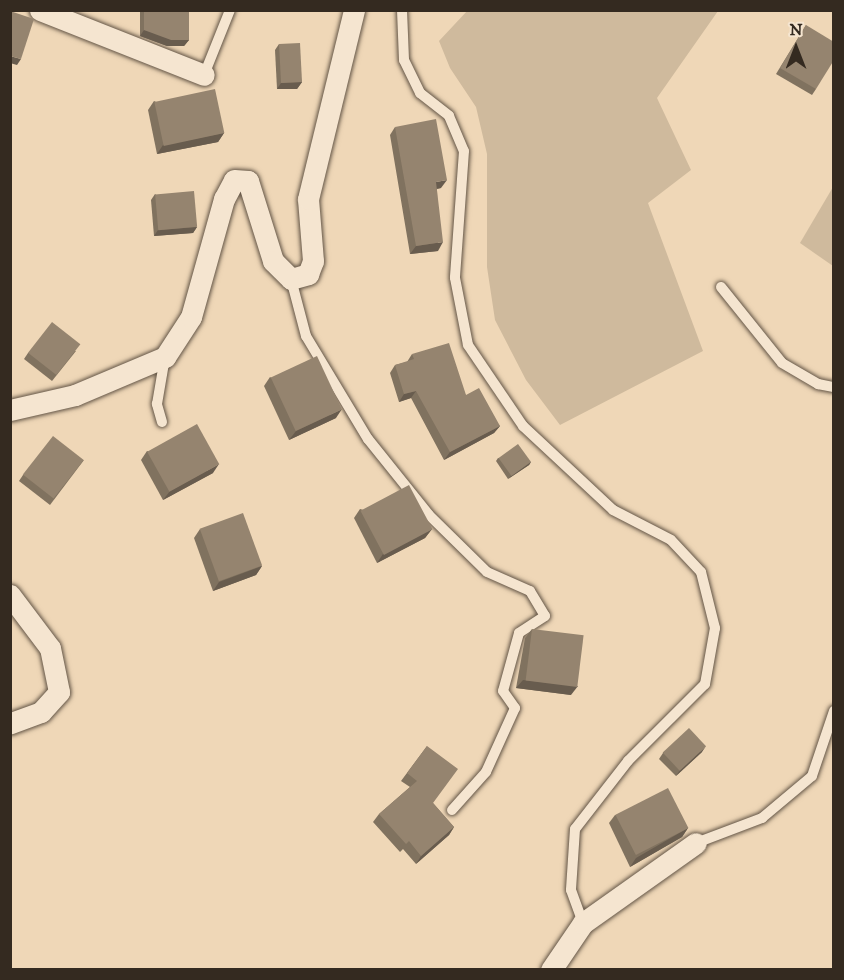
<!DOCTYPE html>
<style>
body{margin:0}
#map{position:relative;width:844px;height:980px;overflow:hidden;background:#efd7b7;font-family:"IM FELL DW Pica",serif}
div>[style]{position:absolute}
.green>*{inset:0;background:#cfba9d}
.roads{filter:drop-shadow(0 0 2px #635546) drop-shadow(0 0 2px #635546)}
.service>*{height:10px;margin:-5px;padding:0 5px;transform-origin:5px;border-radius:5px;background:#f5e5d0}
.minor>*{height:21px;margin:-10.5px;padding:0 10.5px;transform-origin:10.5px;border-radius:10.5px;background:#f5e5d0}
.wall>*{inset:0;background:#80725f}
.shaded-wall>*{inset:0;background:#685c4e}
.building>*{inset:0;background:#95846f;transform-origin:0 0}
span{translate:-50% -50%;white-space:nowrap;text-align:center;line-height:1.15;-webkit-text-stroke:5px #f5e5d0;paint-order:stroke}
.frame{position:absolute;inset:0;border:12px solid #342a20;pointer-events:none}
.north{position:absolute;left:766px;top:18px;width:60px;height:60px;-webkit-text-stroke:4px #f5e5d0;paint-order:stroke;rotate:0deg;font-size:16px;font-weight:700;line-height:24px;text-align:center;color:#342a20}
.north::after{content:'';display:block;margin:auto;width:21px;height:27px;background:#342a20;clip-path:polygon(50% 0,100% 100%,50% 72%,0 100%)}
</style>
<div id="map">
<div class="green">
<div style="clip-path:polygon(468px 10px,718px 11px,657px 98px,691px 170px,648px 203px,703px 351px,560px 425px,526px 380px,495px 320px,487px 267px,487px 154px,476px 107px,450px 68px,439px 41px)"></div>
<div style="clip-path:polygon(833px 187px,833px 266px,800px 243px)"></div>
</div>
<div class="roads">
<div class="service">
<div style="left:402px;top:10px;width:50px;rotate:87.7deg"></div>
<div style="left:404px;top:60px;width:37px;rotate:64deg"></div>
<div style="left:420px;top:93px;width:37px;rotate:38deg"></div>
<div style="left:449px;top:116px;width:38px;rotate:67deg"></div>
<div style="left:464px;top:151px;width:127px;rotate:94.1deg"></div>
<div style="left:455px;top:278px;width:68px;rotate:79deg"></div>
<div style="left:468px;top:345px;width:98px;rotate:55.8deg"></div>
<div style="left:523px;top:426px;width:123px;rotate:43deg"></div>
<div style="left:613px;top:510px;width:65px;rotate:27.3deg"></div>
<div style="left:671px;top:540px;width:44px;rotate:46.8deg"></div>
<div style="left:701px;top:572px;width:58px;rotate:76deg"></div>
<div style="left:715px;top:628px;width:57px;rotate:100.1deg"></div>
<div style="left:705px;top:684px;width:109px;rotate:135deg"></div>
<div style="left:628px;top:761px;width:86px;rotate:127.9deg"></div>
<div style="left:575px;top:829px;width:61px;rotate:93.8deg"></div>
<div style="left:571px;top:890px;width:35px;rotate:70deg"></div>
<div style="left:204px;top:75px;width:70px;rotate:-68.2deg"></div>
<div style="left:291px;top:279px;width:59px;rotate:75.3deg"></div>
<div style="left:306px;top:336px;width:120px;rotate:59deg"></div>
<div style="left:368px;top:439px;width:97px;rotate:51.2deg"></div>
<div style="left:429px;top:515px;width:81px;rotate:44.5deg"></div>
<div style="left:487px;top:572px;width:47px;rotate:23.8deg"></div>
<div style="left:530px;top:591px;width:29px;rotate:59deg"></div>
<div style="left:545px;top:616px;width:31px;rotate:147deg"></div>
<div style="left:519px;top:633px;width:60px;rotate:105.4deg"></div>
<div style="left:503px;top:691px;width:21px;rotate:55deg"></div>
<div style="left:515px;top:708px;width:70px;rotate:114.4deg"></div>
<div style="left:486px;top:772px;width:51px;rotate:131.8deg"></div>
<div style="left:721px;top:287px;width:97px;rotate:51.2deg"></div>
<div style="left:782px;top:363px;width:42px;rotate:30.3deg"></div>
<div style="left:818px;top:384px;width:16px;rotate:11deg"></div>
<div style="left:162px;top:422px;width:19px;rotate:-106deg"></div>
<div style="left:157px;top:404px;width:48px;rotate:-80.3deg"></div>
<div style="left:696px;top:843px;width:71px;rotate:-20.7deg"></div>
<div style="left:762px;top:818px;width:65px;rotate:-40deg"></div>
<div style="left:812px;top:776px;width:69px;rotate:-71.3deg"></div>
</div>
<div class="minor">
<div style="left:40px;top:10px;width:176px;rotate:21.6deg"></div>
<div style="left:10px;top:410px;width:67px;rotate:-13deg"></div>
<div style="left:75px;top:395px;width:98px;rotate:-22.9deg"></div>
<div style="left:165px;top:357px;width:48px;rotate:-57deg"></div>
<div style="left:191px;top:317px;width:123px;rotate:-74.4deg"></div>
<div style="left:224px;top:199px;width:21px;rotate:-62deg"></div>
<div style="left:234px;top:180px;width:14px;rotate:4deg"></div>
<div style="left:248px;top:181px;width:84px;rotate:72.6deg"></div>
<div style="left:273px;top:261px;width:25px;rotate:45deg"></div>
<div style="left:291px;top:279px;width:18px;rotate:-16deg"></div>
<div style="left:308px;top:274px;width:14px;rotate:-69deg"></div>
<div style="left:313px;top:261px;width:62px;rotate:-94.6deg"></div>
<div style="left:308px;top:199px;width:195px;rotate:-76.3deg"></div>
<div style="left:10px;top:595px;width:66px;rotate:53deg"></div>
<div style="left:50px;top:648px;width:45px;rotate:78.4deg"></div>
<div style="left:59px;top:692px;width:27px;rotate:132deg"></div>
<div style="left:41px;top:712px;width:33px;rotate:160deg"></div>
<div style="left:551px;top:970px;width:57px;rotate:-55.8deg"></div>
<div style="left:583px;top:923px;width:138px;rotate:-35.3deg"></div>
</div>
</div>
<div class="wall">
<div style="clip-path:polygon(140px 10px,189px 10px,189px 40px,184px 46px,167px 46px,140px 36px)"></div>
<div style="clip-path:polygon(806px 25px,816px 89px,812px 95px,776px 74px)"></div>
<div style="clip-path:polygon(279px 44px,302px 82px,297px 89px,277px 89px,275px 50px)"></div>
<div style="clip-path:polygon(154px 101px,224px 133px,218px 142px,157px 154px,148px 110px)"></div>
<div style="clip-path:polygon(395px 127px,441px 188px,437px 189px,438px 251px,410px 254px,390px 135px)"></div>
<div style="clip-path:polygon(155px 194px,197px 227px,193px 233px,154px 236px,151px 200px)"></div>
<div style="clip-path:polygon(76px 351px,52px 381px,24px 359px,28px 353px)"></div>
<div style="clip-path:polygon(412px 354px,466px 395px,500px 426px,494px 433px,444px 460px,411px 398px,399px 402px,390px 373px,395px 365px,407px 362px)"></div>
<div style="clip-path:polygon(270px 377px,336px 418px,289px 440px,264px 386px)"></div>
<div style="clip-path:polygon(147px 451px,213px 473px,163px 500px,141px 460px)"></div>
<div style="clip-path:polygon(498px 458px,531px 462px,529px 465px,508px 479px,496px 461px)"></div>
<div style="clip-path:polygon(84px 460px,50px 505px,19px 481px,23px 475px)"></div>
<div style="clip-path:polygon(360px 509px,432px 529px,425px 538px,377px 563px,354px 518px)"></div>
<div style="clip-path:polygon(200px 529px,262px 566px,256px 575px,213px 591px,194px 538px)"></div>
<div style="clip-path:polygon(532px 629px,571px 695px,516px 688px,525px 638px)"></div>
<div style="clip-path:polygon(427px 746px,433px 803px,454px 827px,449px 835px,416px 864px,403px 849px,400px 852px,373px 822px,379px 814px,410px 787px,401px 781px)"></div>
<div style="clip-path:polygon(702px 752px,676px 776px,659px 759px,663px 753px)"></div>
<div style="clip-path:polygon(615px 815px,688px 828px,682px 837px,630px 867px,609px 823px)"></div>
</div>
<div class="shaded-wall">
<div style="clip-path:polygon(144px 30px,189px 40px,184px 46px,167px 46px,140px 36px)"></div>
<div style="clip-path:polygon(10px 56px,21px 59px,17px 65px,10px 63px)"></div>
<div style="clip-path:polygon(302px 82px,297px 89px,277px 89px,281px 83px)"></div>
<div style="clip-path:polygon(224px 133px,218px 142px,157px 154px,163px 145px)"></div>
<div style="clip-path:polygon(447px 180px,441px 188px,430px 190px,436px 182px)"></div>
<div style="clip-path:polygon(197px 227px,193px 233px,154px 236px,158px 230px)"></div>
<div style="clip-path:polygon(443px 242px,438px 251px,410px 254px,416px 246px)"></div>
<div style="clip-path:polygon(416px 391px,411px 398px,399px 402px,404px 394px)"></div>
<div style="clip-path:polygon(342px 409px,336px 418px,289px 440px,296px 431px)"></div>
<div style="clip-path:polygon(500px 426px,494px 433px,444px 460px,450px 452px)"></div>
<div style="clip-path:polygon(531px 462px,529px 465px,508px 479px,511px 476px)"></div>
<div style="clip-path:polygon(219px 464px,213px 473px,163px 500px,170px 491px)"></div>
<div style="clip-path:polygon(432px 529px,425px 538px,377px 563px,383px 554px)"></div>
<div style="clip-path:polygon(262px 566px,256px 575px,213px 591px,219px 582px)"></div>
<div style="clip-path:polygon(523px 680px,578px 686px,571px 695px,516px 688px)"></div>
<div style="clip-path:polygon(706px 746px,702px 752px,676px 776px,680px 770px)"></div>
<div style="clip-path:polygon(454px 827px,449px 835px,416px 864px,421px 856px)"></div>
<div style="clip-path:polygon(688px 828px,682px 837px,630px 867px,636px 858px)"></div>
</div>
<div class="building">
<div style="clip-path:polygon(144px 10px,189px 10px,189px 40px,171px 40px,144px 30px)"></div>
<div style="clip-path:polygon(10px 11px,34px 19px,21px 59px,10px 56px)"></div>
<div style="clip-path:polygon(806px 25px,834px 42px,834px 60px,816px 89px,780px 68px)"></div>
<div style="left:300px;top:43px;width:39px;height:21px;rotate:87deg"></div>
<div style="left:215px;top:89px;width:45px;height:62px;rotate:78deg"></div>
<div style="clip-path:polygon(436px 119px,447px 180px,436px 182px,443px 242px,416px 246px,395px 127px)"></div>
<div style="left:194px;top:191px;width:36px;height:39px;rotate:85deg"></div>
<div style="left:52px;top:322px;width:36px;height:39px;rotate:38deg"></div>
<div style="clip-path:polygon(449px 343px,466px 395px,479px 388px,500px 426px,450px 452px,416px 391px,404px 394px,395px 365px,414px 359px,412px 354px)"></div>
<div style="left:317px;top:356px;width:59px;height:51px;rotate:65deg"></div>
<div style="left:197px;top:424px;width:46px;height:57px;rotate:61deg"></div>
<div style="left:53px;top:436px;width:39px;height:49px;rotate:38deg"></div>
<div style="left:518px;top:444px;width:22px;height:24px;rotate:54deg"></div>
<div style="left:409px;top:485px;width:50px;height:55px;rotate:62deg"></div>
<div style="left:243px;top:513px;width:56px;height:46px;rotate:70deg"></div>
<div style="left:532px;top:629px;width:52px;height:52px;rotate:7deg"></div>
<div style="left:689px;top:728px;width:25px;height:36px;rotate:47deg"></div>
<div style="clip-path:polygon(427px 746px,458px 769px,433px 803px,454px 827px,421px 856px,409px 841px,406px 844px,379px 814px,417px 781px,407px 773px)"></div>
<div style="left:668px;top:788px;width:45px;height:59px;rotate:63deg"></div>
</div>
<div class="frame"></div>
<div class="north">N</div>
</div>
